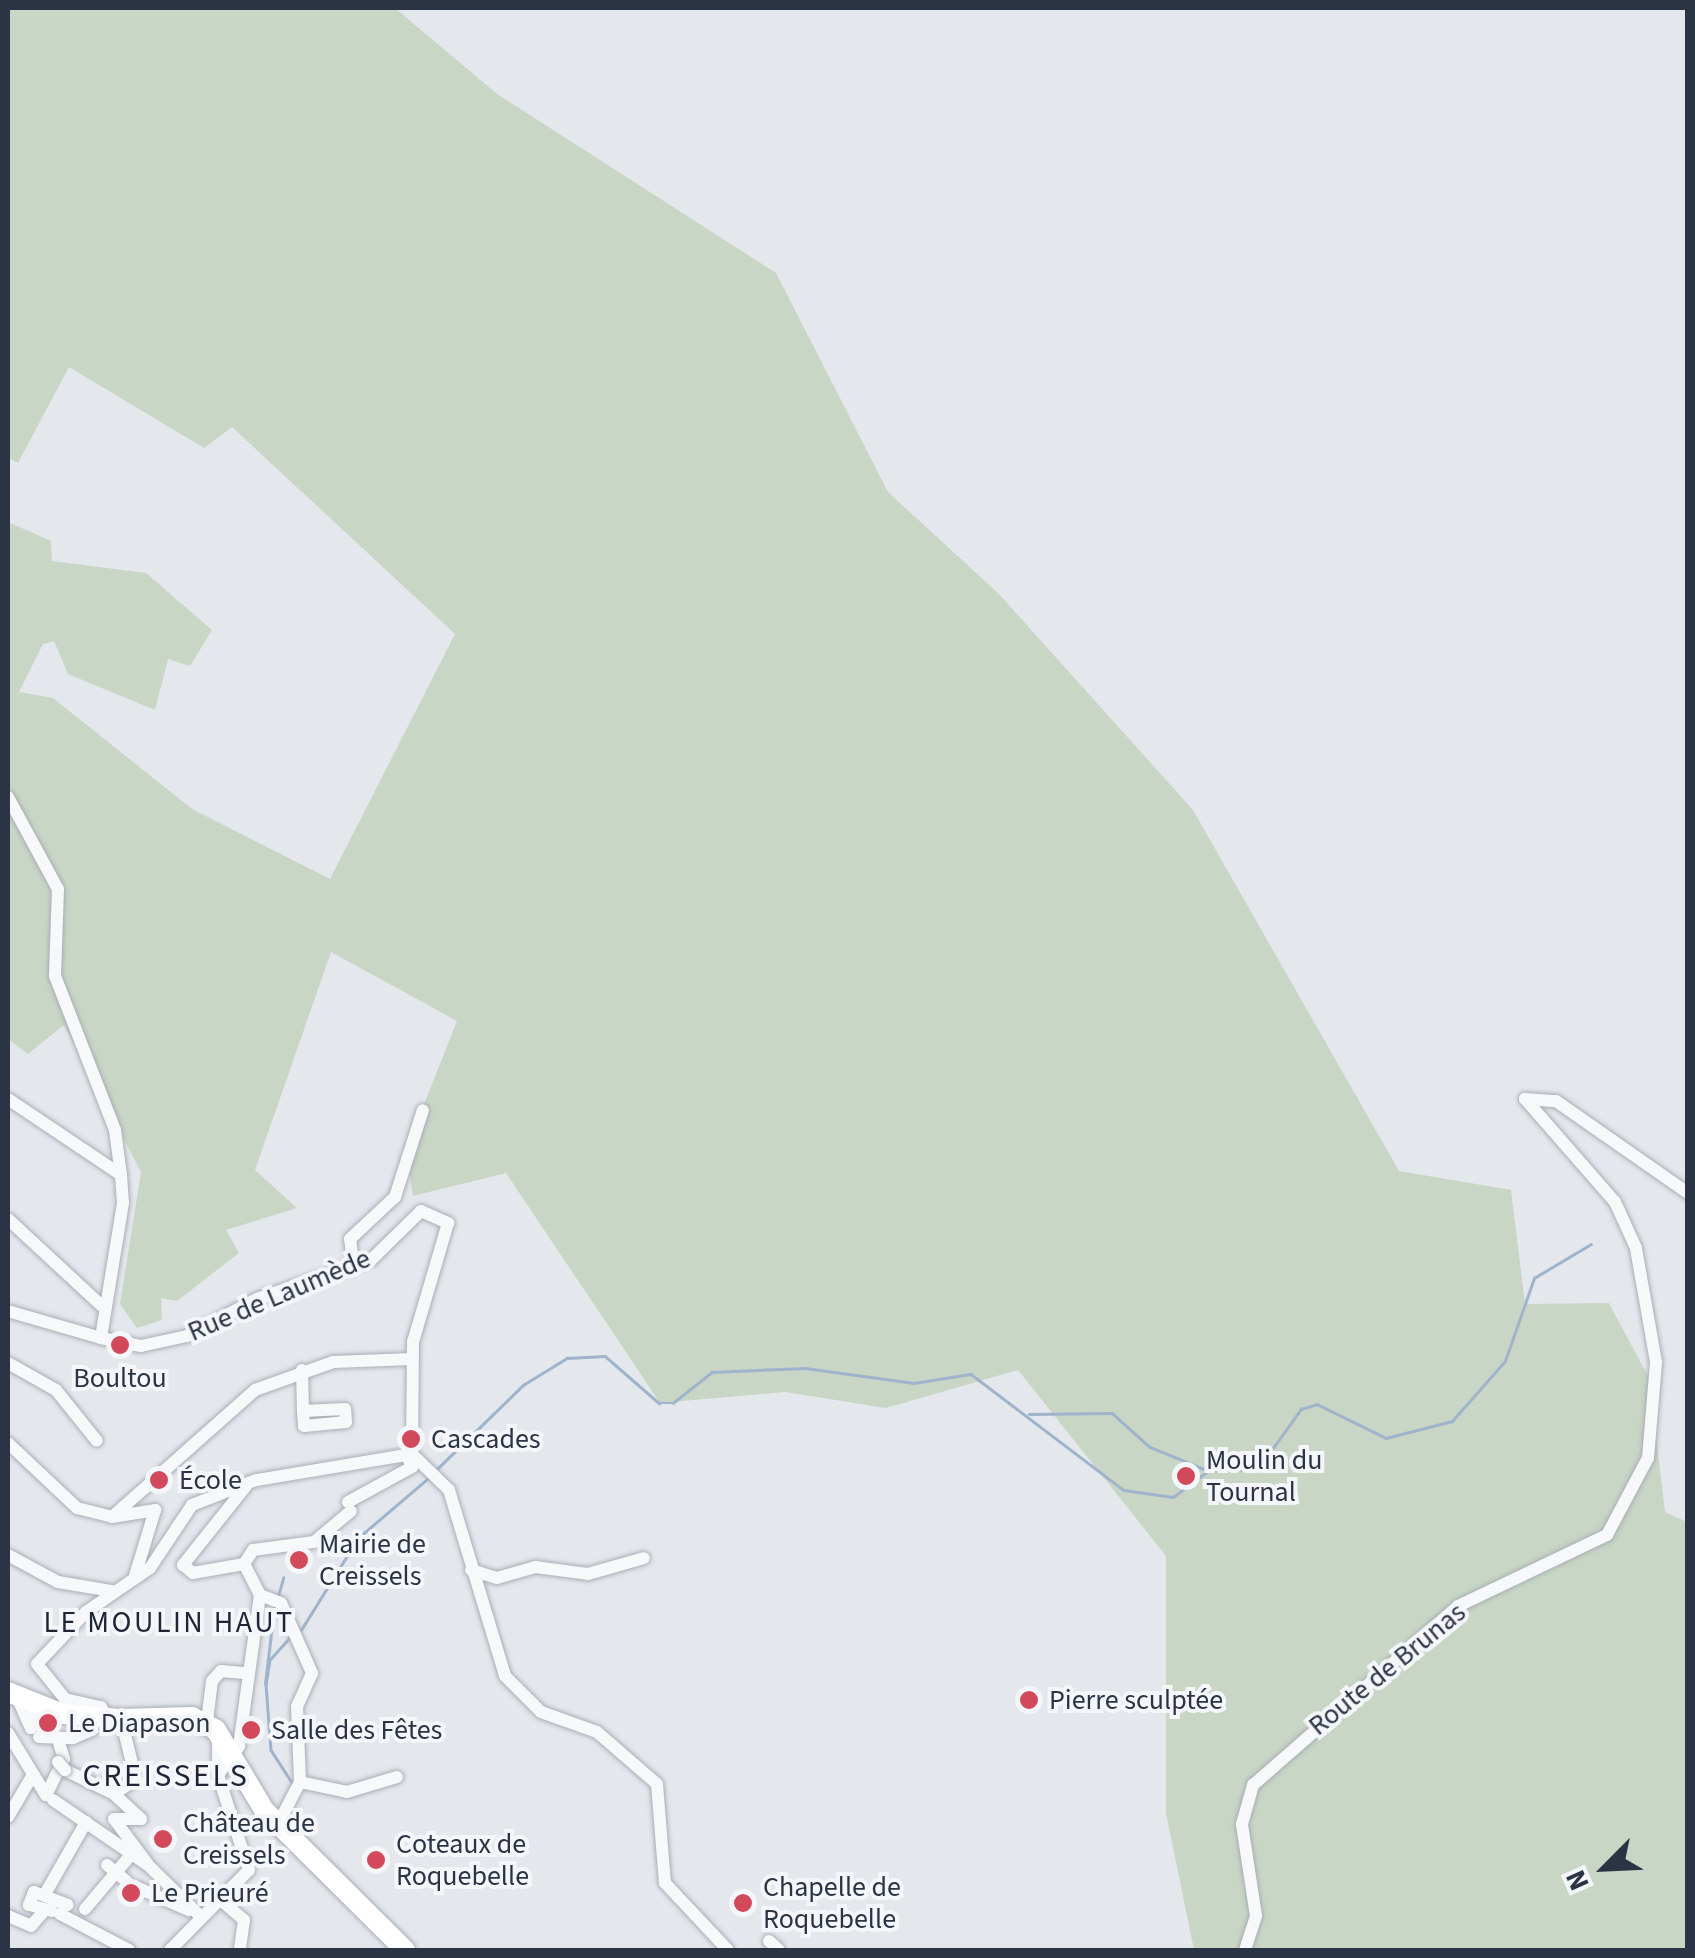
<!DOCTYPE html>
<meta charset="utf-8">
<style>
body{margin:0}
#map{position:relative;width:1695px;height:1958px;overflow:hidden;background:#e4e7ec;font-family:"Source Sans 3",sans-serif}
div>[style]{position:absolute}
.green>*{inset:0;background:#c9d6c5}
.stream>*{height:2.5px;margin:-1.25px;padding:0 1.25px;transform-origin:1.25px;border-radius:1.25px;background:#9fb4cc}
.roads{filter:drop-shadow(0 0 2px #a9aeb7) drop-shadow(0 0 2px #a9aeb7)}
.street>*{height:12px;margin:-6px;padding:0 6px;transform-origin:6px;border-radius:6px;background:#f7f8fa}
.primary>*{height:20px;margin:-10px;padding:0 10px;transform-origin:10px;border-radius:10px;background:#fff}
.bridges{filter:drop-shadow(0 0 2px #a9aeb7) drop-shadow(0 0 2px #a9aeb7)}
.street-bridge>*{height:12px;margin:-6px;padding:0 6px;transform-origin:6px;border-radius:6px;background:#f7f8fa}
.dots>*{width:28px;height:28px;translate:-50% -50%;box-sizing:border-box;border:5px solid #f4f6f9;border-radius:50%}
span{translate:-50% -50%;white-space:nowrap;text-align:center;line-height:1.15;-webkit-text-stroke:8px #f4f6f9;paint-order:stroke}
.street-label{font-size:28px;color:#2b3445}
.poi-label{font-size:28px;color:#2b3445}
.left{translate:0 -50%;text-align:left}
.neighbourhood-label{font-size:30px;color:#1d2536;letter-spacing:2.5px}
.quarter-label{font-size:32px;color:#1d2536;letter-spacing:2.5px}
.frame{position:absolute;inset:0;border:10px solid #2b3445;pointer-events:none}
.north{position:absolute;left:1555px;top:1818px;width:100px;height:100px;-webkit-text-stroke:8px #f4f6f9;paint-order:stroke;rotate:246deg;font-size:28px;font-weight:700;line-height:40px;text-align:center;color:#2b3445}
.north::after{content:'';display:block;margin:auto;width:35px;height:45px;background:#2b3445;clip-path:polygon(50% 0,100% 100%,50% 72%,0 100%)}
</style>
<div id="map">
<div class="green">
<div style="clip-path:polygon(8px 8px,395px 8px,497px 94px,776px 273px,888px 492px,999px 594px,1193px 810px,1399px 1171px,1511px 1190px,1525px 1304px,1609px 1303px,1649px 1378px,1665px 1512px,1687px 1522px,1687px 1950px,1194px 1950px,1166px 1813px,1166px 1556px,1018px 1370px,886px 1408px,785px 1392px,660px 1403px,506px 1173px,413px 1196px,406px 1150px,457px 1021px,331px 952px,255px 1170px,297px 1208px,226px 1230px,239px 1253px,177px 1301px,161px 1298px,162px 1320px,137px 1328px,120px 1304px,141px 1172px,64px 1025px,28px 1054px,8px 1039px,8px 522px,51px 541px,52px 561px,146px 573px,212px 630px,190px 666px,168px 659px,155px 710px,68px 674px,54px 641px,43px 644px,19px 692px,53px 698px,192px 809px,330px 879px,455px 634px,232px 427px,204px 448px,69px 367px,18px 463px,8px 458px)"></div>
</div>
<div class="stream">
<div style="left:1029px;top:1414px;width:83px;rotate:-0.7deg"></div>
<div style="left:1112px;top:1413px;width:51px;rotate:41.8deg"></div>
<div style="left:1150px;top:1447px;width:61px;rotate:22deg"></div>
<div style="left:436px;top:1470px;width:122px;rotate:-44.3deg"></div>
<div style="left:523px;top:1385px;width:52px;rotate:-31.5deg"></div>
<div style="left:567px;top:1358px;width:38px;rotate:-3deg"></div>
<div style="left:605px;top:1356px;width:72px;rotate:41deg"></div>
<div style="left:659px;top:1403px;width:14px"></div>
<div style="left:673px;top:1403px;width:50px;rotate:-38.5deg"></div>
<div style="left:712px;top:1372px;width:93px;rotate:-2.5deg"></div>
<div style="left:805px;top:1368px;width:110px;rotate:7.8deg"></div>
<div style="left:914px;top:1383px;width:58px;rotate:-9deg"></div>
<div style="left:971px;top:1374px;width:192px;rotate:37.2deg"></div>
<div style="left:1124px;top:1490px;width:49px;rotate:8.1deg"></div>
<div style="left:1173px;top:1497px;width:44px;rotate:-36.6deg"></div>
<div style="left:1208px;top:1471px;width:50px;rotate:-2.3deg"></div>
<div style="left:1258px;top:1469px;width:74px;rotate:-54.4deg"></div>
<div style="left:1301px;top:1409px;width:17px;rotate:-17deg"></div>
<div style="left:1317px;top:1404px;width:77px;rotate:26.2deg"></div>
<div style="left:1386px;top:1438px;width:68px;rotate:-14.4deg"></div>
<div style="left:1452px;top:1421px;width:80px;rotate:-48.5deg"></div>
<div style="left:1505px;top:1361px;width:88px;rotate:-70.7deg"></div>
<div style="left:1534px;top:1278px;width:66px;rotate:-30.8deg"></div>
<div style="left:278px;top:1596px;width:19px;rotate:-74deg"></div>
<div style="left:301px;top:1630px;width:108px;rotate:-58.2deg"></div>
<div style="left:358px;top:1538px;width:91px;rotate:-40.5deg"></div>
<div style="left:290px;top:1638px;width:30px;rotate:132deg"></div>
<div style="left:270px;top:1660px;width:24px;rotate:99deg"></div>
<div style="left:266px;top:1684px;width:66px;rotate:85.7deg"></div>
<div style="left:271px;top:1750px;width:40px;rotate:57.1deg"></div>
<div style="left:265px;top:1684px;width:77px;rotate:-83.2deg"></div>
</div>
<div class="roads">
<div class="street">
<div style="left:8px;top:797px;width:105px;rotate:61.5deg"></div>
<div style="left:58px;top:889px;width:87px;rotate:92deg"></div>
<div style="left:55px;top:976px;width:165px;rotate:68.7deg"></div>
<div style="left:115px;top:1130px;width:45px;rotate:82.4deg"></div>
<div style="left:8px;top:1099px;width:136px;rotate:33.9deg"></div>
<div style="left:121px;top:1175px;width:28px;rotate:86deg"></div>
<div style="left:123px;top:1203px;width:137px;rotate:99.3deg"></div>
<div style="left:101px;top:1338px;width:97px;rotate:-163.8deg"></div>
<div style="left:8px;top:1219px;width:127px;rotate:42.8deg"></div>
<div style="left:353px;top:1262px;width:23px;rotate:-97deg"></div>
<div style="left:350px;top:1239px;width:62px;rotate:-43deg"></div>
<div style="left:395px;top:1197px;width:91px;rotate:-72.2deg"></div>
<div style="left:101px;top:1338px;width:41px;rotate:11.3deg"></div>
<div style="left:141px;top:1346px;width:47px;rotate:-12.3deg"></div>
<div style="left:187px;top:1336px;width:79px;rotate:-27.9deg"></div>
<div style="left:257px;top:1299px;width:120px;rotate:-18.9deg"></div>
<div style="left:371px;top:1260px;width:70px;rotate:-44.4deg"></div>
<div style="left:421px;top:1211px;width:30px;rotate:24deg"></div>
<div style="left:448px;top:1223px;width:124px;rotate:106.4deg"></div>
<div style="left:413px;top:1342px;width:112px;rotate:90.5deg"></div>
<div style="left:412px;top:1454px;width:158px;rotate:170.5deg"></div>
<div style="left:256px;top:1480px;width:69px;rotate:158.7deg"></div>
<div style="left:192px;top:1505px;width:76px;rotate:123.7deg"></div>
<div style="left:150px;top:1568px;width:78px;rotate:145.5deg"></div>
<div style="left:86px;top:1612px;width:71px;rotate:133.3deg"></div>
<div style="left:37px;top:1664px;width:45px;rotate:51.3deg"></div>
<div style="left:65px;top:1699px;width:37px;rotate:13deg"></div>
<div style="left:101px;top:1707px;width:14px;rotate:60deg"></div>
<div style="left:8px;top:1363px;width:55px;rotate:29.4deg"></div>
<div style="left:56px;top:1390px;width:65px;rotate:51.2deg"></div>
<div style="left:302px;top:1370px;width:41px;rotate:88.6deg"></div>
<div style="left:303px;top:1411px;width:15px;rotate:86deg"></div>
<div style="left:304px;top:1426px;width:42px;rotate:-5.4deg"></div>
<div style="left:346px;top:1422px;width:13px;rotate:-94deg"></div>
<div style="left:345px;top:1409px;width:42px;rotate:177.3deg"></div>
<div style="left:8px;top:1443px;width:95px;rotate:43.3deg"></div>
<div style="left:77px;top:1508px;width:36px;rotate:14deg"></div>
<div style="left:112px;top:1517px;width:44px;rotate:-9.2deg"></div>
<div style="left:155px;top:1510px;width:69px;rotate:106.9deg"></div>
<div style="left:412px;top:1454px;width:52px;rotate:44.2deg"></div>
<div style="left:449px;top:1490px;width:194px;rotate:73.2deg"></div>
<div style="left:505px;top:1676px;width:51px;rotate:45deg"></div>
<div style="left:541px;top:1712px;width:59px;rotate:19.7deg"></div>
<div style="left:597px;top:1732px;width:79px;rotate:40.9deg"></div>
<div style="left:657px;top:1784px;width:99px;rotate:85.4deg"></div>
<div style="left:665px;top:1883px;width:92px;rotate:46.8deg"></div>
<div style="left:348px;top:1502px;width:73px;rotate:-28.7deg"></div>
<div style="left:412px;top:1467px;width:10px;rotate:-114deg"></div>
<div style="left:112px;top:1517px;width:191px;rotate:-41.6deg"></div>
<div style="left:255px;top:1390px;width:83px;rotate:-19.7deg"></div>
<div style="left:333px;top:1362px;width:79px;rotate:-2.2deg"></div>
<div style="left:8px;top:1555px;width:57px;rotate:28.4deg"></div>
<div style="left:58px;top:1582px;width:55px;rotate:9.5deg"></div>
<div style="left:244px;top:1564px;width:52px;rotate:170deg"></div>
<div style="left:193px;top:1573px;width:13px;rotate:-141deg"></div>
<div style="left:183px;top:1565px;width:101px;rotate:-51.4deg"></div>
<div style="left:244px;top:1564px;width:17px;rotate:-57deg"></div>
<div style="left:253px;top:1550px;width:62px;rotate:-7.5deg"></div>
<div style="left:314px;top:1542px;width:48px;rotate:-40deg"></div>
<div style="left:471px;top:1570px;width:27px;rotate:17deg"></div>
<div style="left:497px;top:1578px;width:40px;rotate:-16deg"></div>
<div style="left:535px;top:1567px;width:53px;rotate:7.5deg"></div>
<div style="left:588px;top:1574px;width:58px;rotate:-15.9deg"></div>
<div style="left:260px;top:1595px;width:22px;rotate:21deg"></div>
<div style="left:281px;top:1603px;width:77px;rotate:66.1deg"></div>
<div style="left:312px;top:1673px;width:36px;rotate:114deg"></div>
<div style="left:297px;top:1706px;width:76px;rotate:87.7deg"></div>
<div style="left:300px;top:1782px;width:47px;rotate:117.6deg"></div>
<div style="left:17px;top:1697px;width:34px;rotate:66deg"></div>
<div style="left:31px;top:1728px;width:22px;rotate:-80deg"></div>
<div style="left:206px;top:1729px;width:48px;rotate:-82.9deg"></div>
<div style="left:212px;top:1681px;width:13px;rotate:-48deg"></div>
<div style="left:221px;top:1671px;width:23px;rotate:5deg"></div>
<div style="left:8px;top:1733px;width:73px;rotate:58.5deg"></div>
<div style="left:46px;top:1795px;width:40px;rotate:-63.4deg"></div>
<div style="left:64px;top:1759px;width:17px;rotate:-107deg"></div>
<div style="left:39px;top:1737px;width:34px;rotate:2deg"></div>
<div style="left:73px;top:1738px;width:21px;rotate:-23deg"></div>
<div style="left:92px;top:1730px;width:12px;rotate:-85deg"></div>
<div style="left:218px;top:1741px;width:34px;rotate:90deg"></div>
<div style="left:218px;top:1775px;width:36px;rotate:-54deg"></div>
<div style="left:239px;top:1746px;width:152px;rotate:-82.1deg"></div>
<div style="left:260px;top:1595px;width:35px;rotate:-117deg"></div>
<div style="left:65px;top:1770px;width:55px;rotate:26.1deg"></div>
<div style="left:114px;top:1794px;width:27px;rotate:-34deg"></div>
<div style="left:136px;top:1779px;width:62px;rotate:-104deg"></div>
<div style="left:300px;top:1782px;width:48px;rotate:12deg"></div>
<div style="left:347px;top:1792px;width:52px;rotate:-16.7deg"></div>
<div style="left:114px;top:1794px;width:37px;rotate:43deg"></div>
<div style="left:141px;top:1819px;width:27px;rotate:180deg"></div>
<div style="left:114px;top:1819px;width:55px;rotate:53.1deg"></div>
<div style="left:53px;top:1800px;width:115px;rotate:34.4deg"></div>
<div style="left:148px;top:1865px;width:69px;rotate:44.4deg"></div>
<div style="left:8px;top:1817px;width:45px;rotate:-59.5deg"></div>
<div style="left:107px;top:1865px;width:26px;rotate:40deg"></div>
<div style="left:136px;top:1887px;width:58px;rotate:23.5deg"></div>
<div style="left:45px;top:1894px;width:83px;rotate:-60.3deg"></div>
<div style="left:222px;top:1901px;width:29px;rotate:41deg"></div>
<div style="left:244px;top:1920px;width:30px;rotate:98deg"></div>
<div style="left:85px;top:1909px;width:68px;rotate:-49.8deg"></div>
<div style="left:52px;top:1911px;width:24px;rotate:-165deg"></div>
<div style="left:29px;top:1905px;width:14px;rotate:-69deg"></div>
<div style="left:34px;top:1892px;width:36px;rotate:21deg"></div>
<div style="left:60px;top:1914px;width:78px;rotate:27.6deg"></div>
<div style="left:8px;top:1916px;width:25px;rotate:23deg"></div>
<div style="left:31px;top:1926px;width:18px;rotate:-49deg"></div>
<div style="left:769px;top:1941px;width:13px;rotate:42deg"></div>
<div style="left:170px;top:1950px;width:112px;rotate:-45.4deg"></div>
<div style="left:249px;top:1870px;width:100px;rotate:-108.1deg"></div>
<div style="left:1245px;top:1950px;width:36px;rotate:-72deg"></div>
<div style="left:1256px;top:1916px;width:93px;rotate:-98.7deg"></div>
<div style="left:1242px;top:1824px;width:41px;rotate:-74.2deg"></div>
<div style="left:1253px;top:1785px;width:272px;rotate:-41.1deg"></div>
<div style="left:1458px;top:1606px;width:165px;rotate:-25.5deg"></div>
<div style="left:1607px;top:1535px;width:87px;rotate:-62deg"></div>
<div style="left:1648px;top:1458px;width:96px;rotate:-85.2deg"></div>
<div style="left:1656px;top:1362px;width:116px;rotate:-100deg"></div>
<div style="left:1636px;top:1248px;width:51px;rotate:-114.5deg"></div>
<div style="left:1615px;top:1202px;width:137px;rotate:-131.1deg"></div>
<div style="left:1525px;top:1099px;width:31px;rotate:4deg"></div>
<div style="left:1556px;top:1101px;width:161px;rotate:34.9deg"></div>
</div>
<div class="primary">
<div style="left:8px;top:1692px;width:59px;rotate:21.8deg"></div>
<div style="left:63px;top:1714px;width:67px;rotate:5.1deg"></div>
<div style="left:121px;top:1719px;width:71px;rotate:-1.6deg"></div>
<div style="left:192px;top:1717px;width:27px;rotate:28deg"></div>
<div style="left:216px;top:1730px;width:93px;rotate:59deg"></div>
<div style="left:264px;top:1810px;width:199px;rotate:44.8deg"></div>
</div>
</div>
<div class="bridges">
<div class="street-bridge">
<div style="left:58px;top:1762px;width:11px;rotate:49deg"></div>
</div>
</div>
<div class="dots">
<div style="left:120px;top:1345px;background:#d1495b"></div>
<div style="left:411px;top:1439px;background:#d1495b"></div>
<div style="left:1186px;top:1476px;background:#d1495b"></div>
<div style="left:159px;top:1480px;background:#d1495b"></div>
<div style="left:299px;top:1560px;background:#d1495b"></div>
<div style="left:1029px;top:1700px;background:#d1495b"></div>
<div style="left:48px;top:1723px;background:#d1495b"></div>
<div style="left:251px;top:1730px;background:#d1495b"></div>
<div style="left:163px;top:1839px;background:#d1495b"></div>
<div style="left:376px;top:1860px;background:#d1495b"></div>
<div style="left:131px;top:1893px;background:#d1495b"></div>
<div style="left:743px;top:1903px;background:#d1495b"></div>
</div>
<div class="street-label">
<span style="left:279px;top:1295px;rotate:-23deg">Rue de Laumède</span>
<span style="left:1387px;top:1669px;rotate:-39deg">Route de Brunas</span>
</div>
<div class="poi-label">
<span style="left:120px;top:1378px">Boultou</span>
<span class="left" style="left:431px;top:1439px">Cascades</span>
<span class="left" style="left:1206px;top:1476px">Moulin du<br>Tournal</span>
<span class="left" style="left:179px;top:1480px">École</span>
<span class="left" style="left:319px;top:1560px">Mairie de<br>Creissels</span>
<span class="left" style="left:1049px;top:1700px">Pierre sculptée</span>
<span class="left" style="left:68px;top:1723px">Le Diapason</span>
<span class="left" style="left:271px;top:1730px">Salle des Fêtes</span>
<span class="left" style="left:183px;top:1839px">Château de<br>Creissels</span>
<span class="left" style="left:396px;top:1860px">Coteaux de<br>Roquebelle</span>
<span class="left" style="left:763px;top:1903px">Chapelle de<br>Roquebelle</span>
<span class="left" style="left:151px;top:1893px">Le Prieuré</span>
</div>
<div class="neighbourhood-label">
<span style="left:169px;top:1623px">LE MOULIN HAUT</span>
</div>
<div class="quarter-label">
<span style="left:166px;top:1776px">CREISSELS</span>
</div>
<div class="frame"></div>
<div class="north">N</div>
</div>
